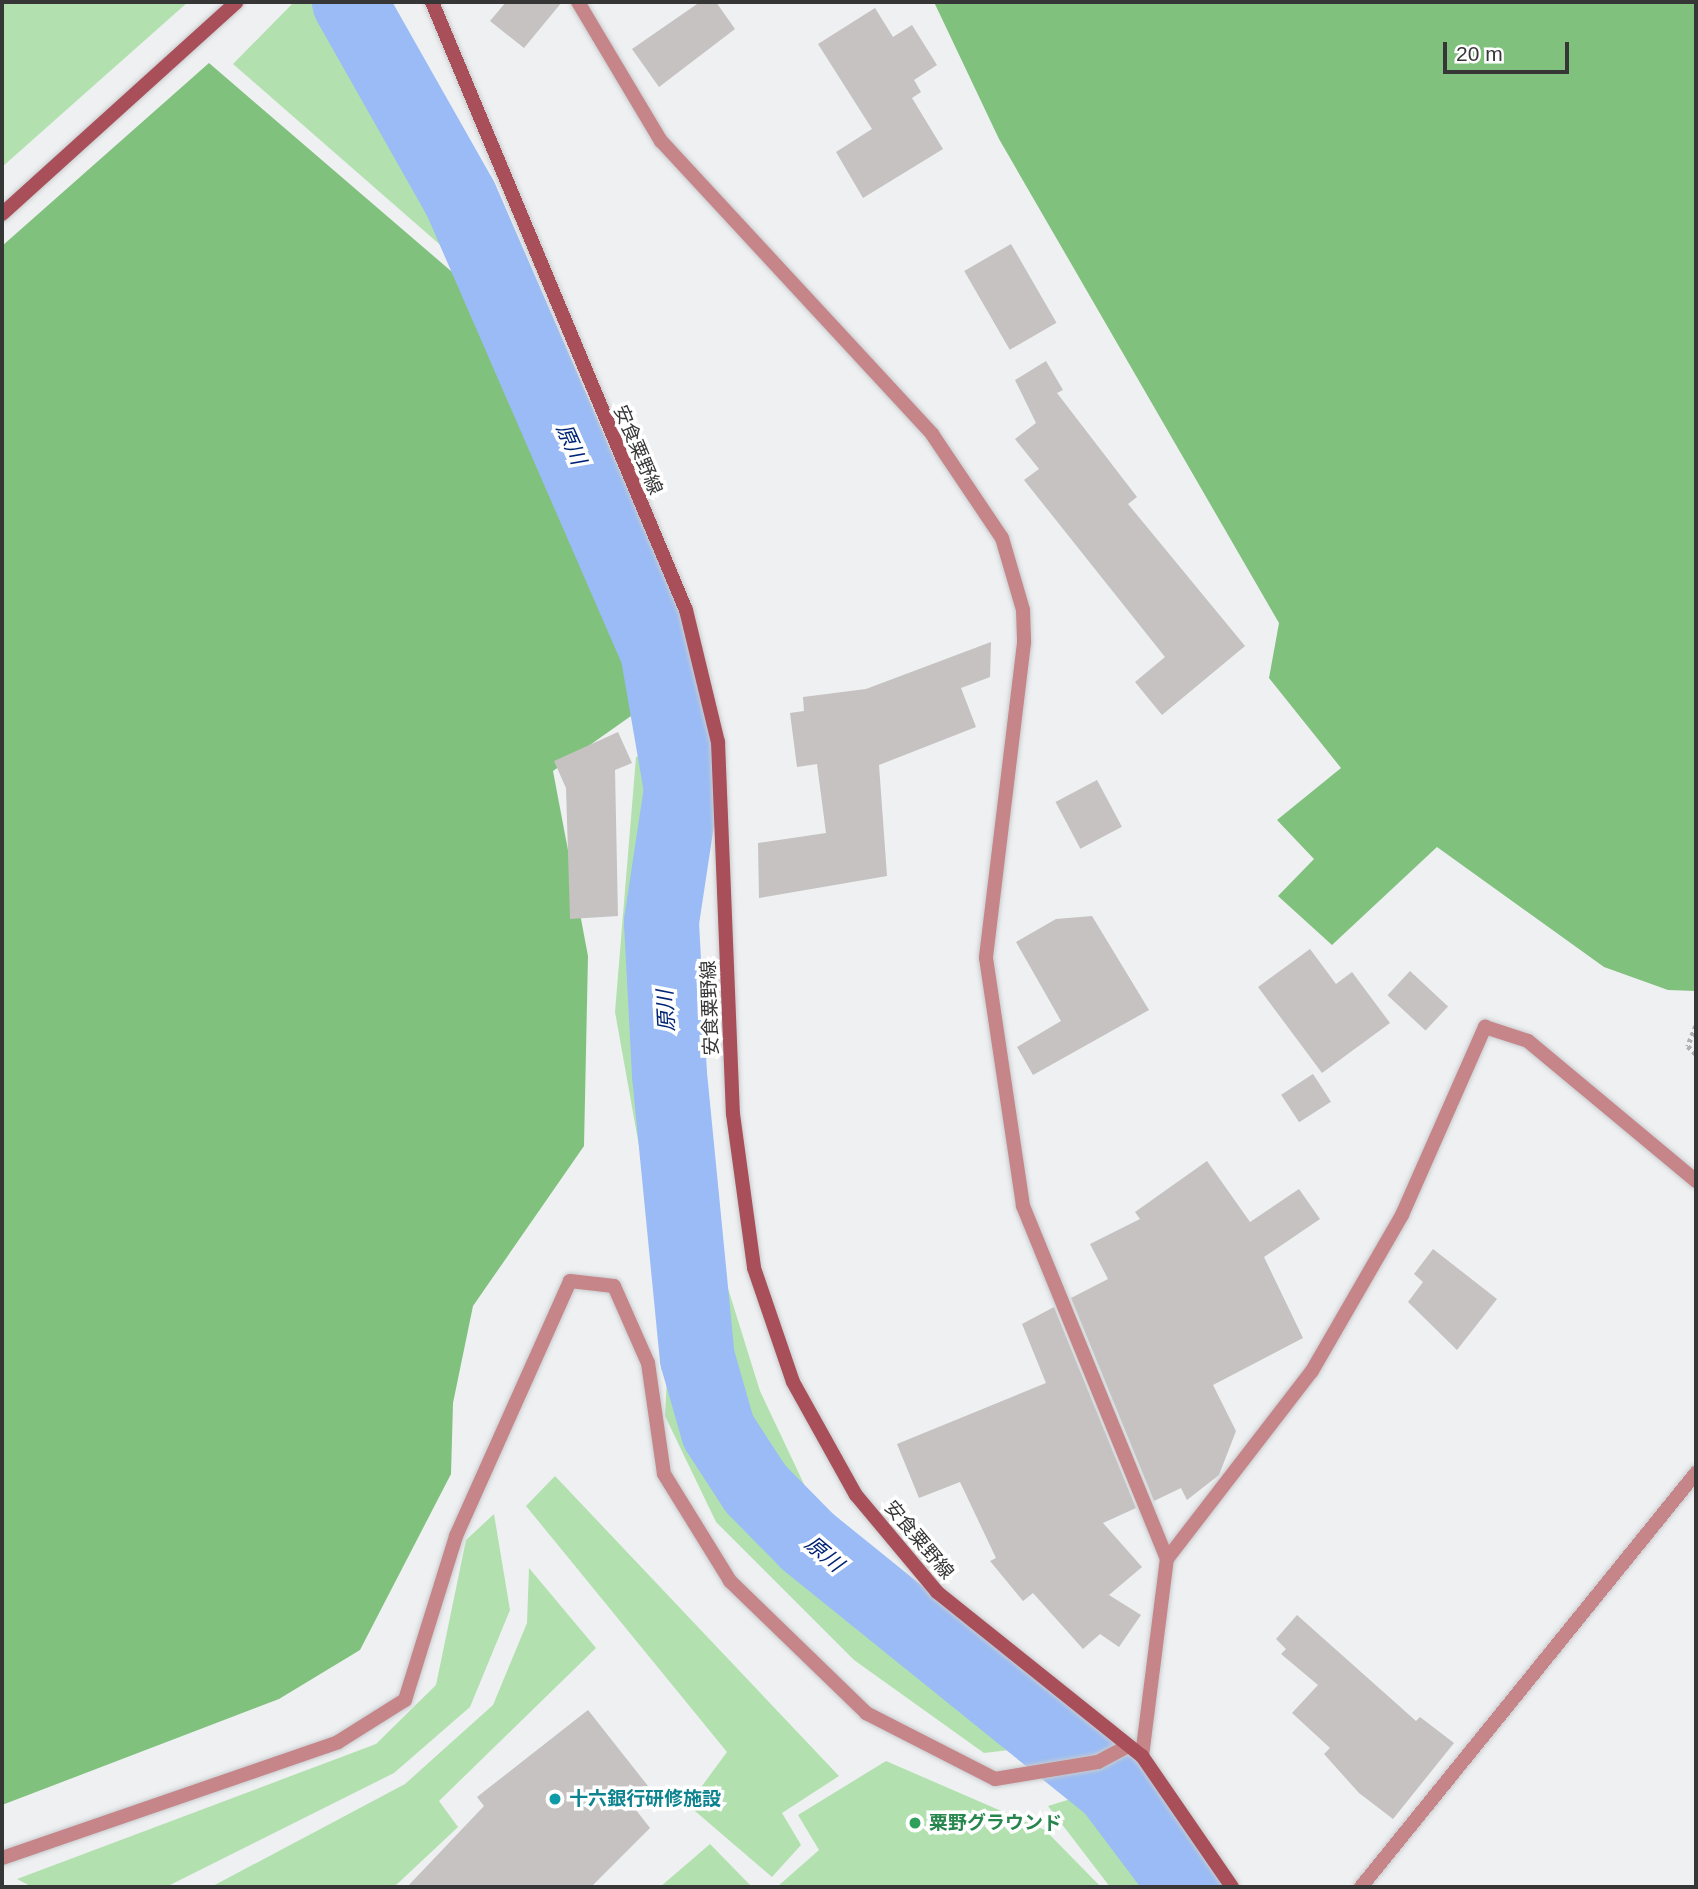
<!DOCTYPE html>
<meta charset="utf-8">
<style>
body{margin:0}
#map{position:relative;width:1698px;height:1889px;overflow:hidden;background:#eef0f2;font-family:Arial,"Noto Sans JP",sans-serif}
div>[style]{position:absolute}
.green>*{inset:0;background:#b2e1af}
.forest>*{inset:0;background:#81c17e}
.river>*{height:75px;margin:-37.5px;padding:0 37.5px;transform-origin:37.5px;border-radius:37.5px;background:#9abbf5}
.building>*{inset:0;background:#c5c2c1;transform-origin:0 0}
.path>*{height:4.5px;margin-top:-2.25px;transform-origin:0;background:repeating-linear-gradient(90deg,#afb0b2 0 3.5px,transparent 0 7px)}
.roads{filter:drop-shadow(0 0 2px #c9cbcd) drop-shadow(0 0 2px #c9cbcd)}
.lane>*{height:14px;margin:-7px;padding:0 7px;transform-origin:7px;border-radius:7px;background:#c58589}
.street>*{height:14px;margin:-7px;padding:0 7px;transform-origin:7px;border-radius:7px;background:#c58589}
.secondary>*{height:14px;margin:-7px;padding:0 7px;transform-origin:7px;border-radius:7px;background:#a94f59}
.dots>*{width:19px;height:19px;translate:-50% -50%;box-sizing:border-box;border:4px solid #fff;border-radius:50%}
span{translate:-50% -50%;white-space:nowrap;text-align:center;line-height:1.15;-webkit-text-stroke:7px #fff;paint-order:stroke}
.street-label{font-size:19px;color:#363637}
.culture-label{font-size:19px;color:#0d838f;font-weight:700}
.left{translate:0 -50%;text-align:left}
.leisure-label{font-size:19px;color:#27864d;font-weight:700}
.water-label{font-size:21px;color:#002475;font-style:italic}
.frame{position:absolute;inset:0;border:4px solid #363637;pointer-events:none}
.scale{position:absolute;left:1443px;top:42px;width:126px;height:32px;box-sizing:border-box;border:4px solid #363637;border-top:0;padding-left:9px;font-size:21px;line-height:24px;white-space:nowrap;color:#363637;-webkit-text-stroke:5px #fff;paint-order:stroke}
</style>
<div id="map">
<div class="green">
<div style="clip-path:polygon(2px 2px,188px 2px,2px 167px)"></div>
<div style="clip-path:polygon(294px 2px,383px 2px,491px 260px,493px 291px,233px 64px)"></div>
<div style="clip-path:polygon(680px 746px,698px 1102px,716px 1250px,760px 1391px,811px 1499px,889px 1581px,1068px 1743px,984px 1753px,854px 1660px,716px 1522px,665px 1416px,670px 1319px,615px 1012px,636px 757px)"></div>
<div style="clip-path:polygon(555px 1476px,839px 1776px,782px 1813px,801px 1845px,772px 1877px,688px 1805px,727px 1752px,526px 1506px)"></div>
<div style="clip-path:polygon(494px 1514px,510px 1610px,470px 1707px,394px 1773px,166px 1887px,32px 1887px,17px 1879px,376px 1744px,436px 1685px,466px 1540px)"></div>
<div style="clip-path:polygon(529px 1568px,596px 1648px,439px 1801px,458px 1827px,394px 1887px,211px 1887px,405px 1784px,493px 1705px,527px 1623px)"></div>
<div style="clip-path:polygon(886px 1761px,1045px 1830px,1101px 1887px,777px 1887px,819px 1850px,798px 1815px)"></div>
<div style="clip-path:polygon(1120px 1784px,1196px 1887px,1110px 1887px,1048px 1806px)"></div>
<div style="clip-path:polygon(710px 1844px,752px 1887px,660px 1887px)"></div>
</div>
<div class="forest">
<div style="clip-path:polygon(934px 2px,1696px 2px,1696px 991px,1668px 990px,1604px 967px,1437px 847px,1332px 945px,1278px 896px,1314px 859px,1277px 820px,1341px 768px,1269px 678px,1279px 623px,999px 139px)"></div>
<div style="clip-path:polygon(209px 63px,487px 302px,595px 533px,648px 704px,553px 771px,588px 956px,584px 1146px,473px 1306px,453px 1403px,451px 1474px,360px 1650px,279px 1699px,2px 1805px,2px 246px)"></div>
</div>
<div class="river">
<div style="left:349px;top:2px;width:225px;rotate:60.5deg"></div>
<div style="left:460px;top:198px;width:493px;rotate:66.5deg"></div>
<div style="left:657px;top:650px;width:141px;rotate:80.2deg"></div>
<div style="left:681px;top:789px;width:134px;rotate:98.6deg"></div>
<div style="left:661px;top:922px;width:152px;rotate:87deg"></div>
<div style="left:669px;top:1074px;width:285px;rotate:84.4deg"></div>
<div style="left:697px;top:1358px;width:76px;rotate:74deg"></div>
<div style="left:718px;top:1431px;width:68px;rotate:57deg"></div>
<div style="left:755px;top:1488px;width:74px;rotate:45.5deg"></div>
<div style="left:807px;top:1541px;width:390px;rotate:38.9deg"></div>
<div style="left:1111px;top:1786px;width:126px;rotate:53deg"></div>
</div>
<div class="building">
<div style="clip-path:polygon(506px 2px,562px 2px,524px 48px,490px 21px)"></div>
<div style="clip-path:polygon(700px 2px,716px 2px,735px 29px,659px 87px,632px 49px)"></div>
<div style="clip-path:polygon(875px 8px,893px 37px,912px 25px,937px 65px,914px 80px,921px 92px,912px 98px,943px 149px,863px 198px,836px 152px,872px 129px,818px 44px)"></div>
<div style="left:1011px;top:244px;width:91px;height:54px;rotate:60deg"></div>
<div style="clip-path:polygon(1046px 361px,1063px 390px,1057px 393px,1137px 497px,1128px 504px,1245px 646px,1162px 715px,1135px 682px,1165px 657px,1024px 480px,1039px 469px,1015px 439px,1036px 423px,1015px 380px)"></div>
<div style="clip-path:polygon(991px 642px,990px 677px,961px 688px,976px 727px,879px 765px,887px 876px,759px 898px,758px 843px,826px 833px,817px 764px,797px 767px,790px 713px,804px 711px,803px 697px,866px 689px)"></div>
<div style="clip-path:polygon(618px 732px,632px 763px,615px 770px,618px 916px,570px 919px,566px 788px,554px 761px)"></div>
<div style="left:1097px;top:780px;width:53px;height:47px;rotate:62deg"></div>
<div style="clip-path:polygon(1092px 916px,1149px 1010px,1033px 1075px,1017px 1047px,1061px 1021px,1016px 942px,1056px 919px)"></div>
<div style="clip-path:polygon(1310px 949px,1336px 984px,1352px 972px,1390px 1023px,1322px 1073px,1258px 987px)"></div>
<div style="left:1410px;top:971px;width:52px;height:33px;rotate:43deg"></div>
<div style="left:1313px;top:1074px;width:33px;height:38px;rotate:57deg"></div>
<div style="clip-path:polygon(1207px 1161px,1250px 1222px,1299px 1189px,1320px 1219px,1264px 1257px,1303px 1338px,1213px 1385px,1236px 1431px,1219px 1475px,1187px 1500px,1181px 1488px,1154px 1501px,1071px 1298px,1108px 1279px,1090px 1244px,1140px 1219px,1135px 1212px)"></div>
<div style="clip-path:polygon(1433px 1249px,1497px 1299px,1457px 1350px,1408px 1302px,1423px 1282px,1414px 1274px)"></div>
<div style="clip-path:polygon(1054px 1307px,1136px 1508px,1103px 1523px,1142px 1567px,1109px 1595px,1141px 1615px,1119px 1647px,1100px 1634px,1083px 1649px,1033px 1593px,1023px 1601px,990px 1561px,996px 1558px,960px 1482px,919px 1498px,897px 1444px,1046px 1383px,1022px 1324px)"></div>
<div style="clip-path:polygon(1297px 1615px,1416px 1721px,1420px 1717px,1454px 1743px,1393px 1819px,1359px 1793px,1324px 1754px,1330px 1748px,1292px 1713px,1318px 1685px,1281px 1654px,1286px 1649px,1276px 1639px)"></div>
<div style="clip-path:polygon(588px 1710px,648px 1786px,629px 1801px,650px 1828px,591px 1887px,407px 1887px,484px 1806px,477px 1797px)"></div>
</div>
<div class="path">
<div style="left:1696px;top:1026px;width:22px;rotate:112deg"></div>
<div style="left:1688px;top:1046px;width:11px;rotate:45deg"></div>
</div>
<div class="roads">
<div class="lane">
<div style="left:2px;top:1858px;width:355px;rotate:-19deg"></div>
<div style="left:338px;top:1742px;width:79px;rotate:-32.1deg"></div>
<div style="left:405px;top:1700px;width:172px;rotate:-72.7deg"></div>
<div style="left:456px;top:1536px;width:279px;rotate:-65.9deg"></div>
<div style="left:570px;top:1281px;width:44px;rotate:6.5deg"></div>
<div style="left:614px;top:1286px;width:84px;rotate:66.2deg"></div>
<div style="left:648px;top:1363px;width:112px;rotate:81.8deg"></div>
<div style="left:664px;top:1474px;width:126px;rotate:58.3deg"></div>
<div style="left:730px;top:1581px;width:190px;rotate:44.1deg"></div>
<div style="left:866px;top:1713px;width:145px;rotate:27.1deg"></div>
<div style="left:995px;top:1779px;width:104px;rotate:-9.4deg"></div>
<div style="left:1098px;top:1762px;width:34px;rotate:-28deg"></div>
</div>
<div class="street">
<div style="left:578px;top:2px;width:162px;rotate:59.2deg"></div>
<div style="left:661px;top:141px;width:399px;rotate:47.2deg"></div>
<div style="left:932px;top:434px;width:125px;rotate:56.1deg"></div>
<div style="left:1002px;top:538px;width:75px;rotate:73.7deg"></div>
<div style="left:1023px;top:610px;width:33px;rotate:88deg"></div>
<div style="left:1024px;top:643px;width:317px;rotate:96.9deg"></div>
<div style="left:986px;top:958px;width:251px;rotate:81.5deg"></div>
<div style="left:1023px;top:1206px;width:381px;rotate:67.8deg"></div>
<div style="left:1142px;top:1756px;width:199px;rotate:-82.8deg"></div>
<div style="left:1167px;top:1559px;width:237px;rotate:-52.4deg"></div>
<div style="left:1312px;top:1371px;width:180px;rotate:-60deg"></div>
<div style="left:1402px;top:1215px;width:206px;rotate:-66.2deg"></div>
<div style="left:1485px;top:1027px;width:45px;rotate:18deg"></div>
<div style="left:1528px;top:1041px;width:219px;rotate:39.8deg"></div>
<div style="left:1361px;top:1887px;width:533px;rotate:-51.02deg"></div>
</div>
<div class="secondary">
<div style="left:432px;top:2px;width:659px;rotate:67.33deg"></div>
<div style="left:686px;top:610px;width:136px;rotate:76.4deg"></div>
<div style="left:718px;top:742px;width:372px;rotate:87.7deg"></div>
<div style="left:733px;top:1114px;width:155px;rotate:82.2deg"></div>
<div style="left:754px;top:1268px;width:120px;rotate:71.1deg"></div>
<div style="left:793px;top:1382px;width:129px;rotate:60.9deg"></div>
<div style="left:856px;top:1495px;width:126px;rotate:50.1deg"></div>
<div style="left:937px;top:1592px;width:263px;rotate:38.7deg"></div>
<div style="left:1142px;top:1756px;width:159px;rotate:55.5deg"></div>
<div style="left:2px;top:214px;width:316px;rotate:-42.1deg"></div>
</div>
</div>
<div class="dots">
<div style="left:555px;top:1799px;background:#0f9aa8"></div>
<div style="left:915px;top:1823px;background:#2e9e5b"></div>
</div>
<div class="street-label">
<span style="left:638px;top:450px;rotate:67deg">安食粟野線</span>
<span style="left:710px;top:1008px;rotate:-92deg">安食粟野線</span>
<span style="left:919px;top:1540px;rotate:50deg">安食粟野線</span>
</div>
<div class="culture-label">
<span class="left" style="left:569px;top:1799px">十六銀行研修施設</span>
</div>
<div class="leisure-label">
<span class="left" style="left:929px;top:1823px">粟野グラウンド</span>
</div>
<div class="water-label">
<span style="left:571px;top:444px;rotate:66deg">原川</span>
<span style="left:666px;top:1011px;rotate:-93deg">原川</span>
<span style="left:824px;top:1554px;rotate:40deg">原川</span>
</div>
<div class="frame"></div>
<div class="scale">20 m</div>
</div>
